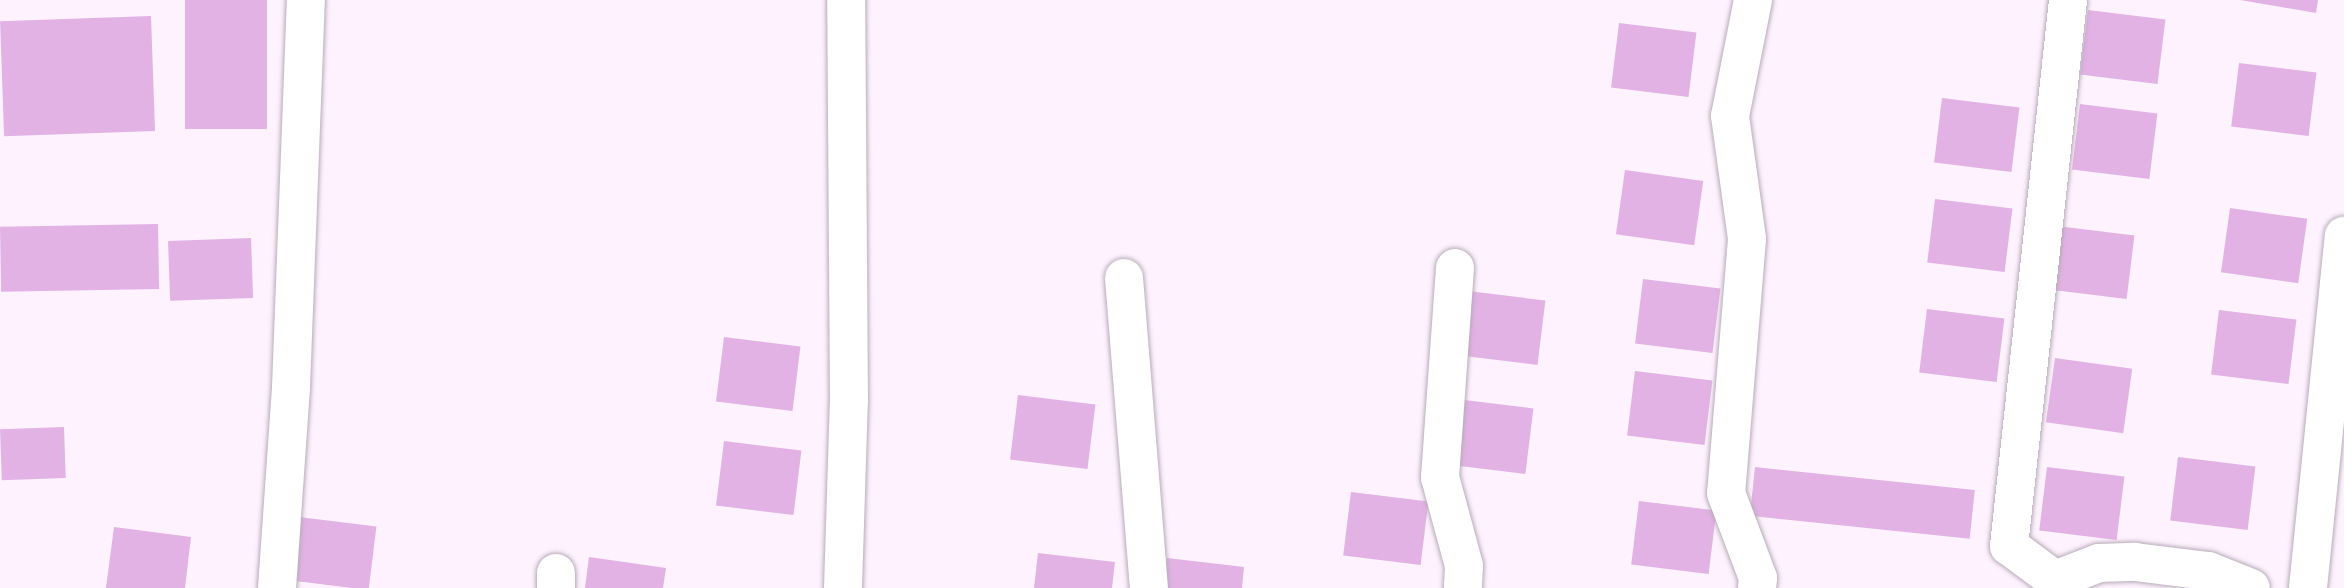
<!DOCTYPE html>
<style>
body{margin:0}
#map{position:relative;width:2344px;height:588px;overflow:hidden;background:#fdf2fd;font-family:Overpass,sans-serif}
div>[style]{position:absolute}
.building>*{inset:0;background:#e2b2e5;transform-origin:0 0}
.roads{filter:drop-shadow(0 0 2px #b8abb9) drop-shadow(0 0 2px #b8abb9)}
.minor>*{height:38px;margin:-19px;padding:0 19px;transform-origin:19px;border-radius:19px;background:#fff}
span{translate:-50% -50%;white-space:nowrap;text-align:center;line-height:1.15;-webkit-text-stroke:5px #fff;paint-order:stroke}
</style>
<div id="map">
<div class="building">
<div style="left:185px;top:0;width:82px;height:129px"></div>
<div style="clip-path:polygon(2240px 0,2318px 0,2316px 13px)"></div>
<div style="left:2088px;top:10px;width:78px;height:65px;rotate:7deg"></div>
<div style="left:151px;top:16px;width:115px;height:151px;rotate:88deg"></div>
<div style="left:1619px;top:23px;width:78px;height:65px;rotate:7deg"></div>
<div style="left:2239px;top:63px;width:78px;height:64px;rotate:7deg"></div>
<div style="left:1942px;top:98px;width:78px;height:65px;rotate:7deg"></div>
<div style="left:2080px;top:104px;width:78px;height:66px;rotate:7deg"></div>
<div style="left:1625px;top:170px;width:79px;height:65px;rotate:8deg"></div>
<div style="left:1935px;top:199px;width:78px;height:64px;rotate:7deg"></div>
<div style="left:2230px;top:208px;width:78px;height:65px;rotate:8deg"></div>
<div style="left:158px;top:224px;width:65px;height:158px;rotate:89deg"></div>
<div style="left:2057px;top:226px;width:78px;height:64px;rotate:7deg"></div>
<div style="left:251px;top:238px;width:60px;height:83px;rotate:88deg"></div>
<div style="left:1643px;top:279px;width:78px;height:65px;rotate:7deg"></div>
<div style="left:1468px;top:291px;width:78px;height:65px;rotate:7deg"></div>
<div style="left:1927px;top:309px;width:78px;height:64px;rotate:7deg"></div>
<div style="left:2219px;top:310px;width:78px;height:65px;rotate:7deg"></div>
<div style="left:724px;top:337px;width:77px;height:65px;rotate:7deg"></div>
<div style="left:2055px;top:358px;width:78px;height:65px;rotate:8deg"></div>
<div style="left:1635px;top:371px;width:78px;height:65px;rotate:7deg"></div>
<div style="left:1018px;top:395px;width:78px;height:65px;rotate:7deg"></div>
<div style="left:1456px;top:399px;width:78px;height:66px;rotate:7deg"></div>
<div style="left:64px;top:427px;width:51px;height:64px;rotate:88deg"></div>
<div style="left:724px;top:441px;width:78px;height:65px;rotate:7deg"></div>
<div style="left:2178px;top:457px;width:78px;height:64px;rotate:7deg"></div>
<div style="left:1755px;top:467px;width:221px;height:49px;rotate:6deg"></div>
<div style="left:2047px;top:467px;width:78px;height:64px;rotate:7deg"></div>
<div style="left:1351px;top:492px;width:78px;height:64px;rotate:7deg"></div>
<div style="left:1639px;top:501px;width:78px;height:64px;rotate:7deg"></div>
<div style="left:299px;top:517px;width:78px;height:64px;rotate:7deg"></div>
<div style="clip-path:polygon(114px 527px,191px 537px,185px 588px,106px 588px)"></div>
<div style="clip-path:polygon(1038px 553px,1115px 562px,1112px 588px,1034px 588px)"></div>
<div style="clip-path:polygon(589px 557px,666px 568px,663px 588px,585px 588px)"></div>
<div style="clip-path:polygon(1167px 558px,1244px 567px,1242px 588px,1163px 588px)"></div>
</div>
<div class="roads">
<div class="minor">
<div style="left:1753px;top:0;width:118px;rotate:101.2deg"></div>
<div style="left:1730px;top:116px;width:124px;rotate:82.1deg"></div>
<div style="left:1747px;top:239px;width:255px;rotate:94.7deg"></div>
<div style="left:1726px;top:493px;width:91px;rotate:69.4deg"></div>
<div style="left:1758px;top:578px;width:10px;rotate:96deg"></div>
<div style="left:1455px;top:268px;width:210px;rotate:94.1deg"></div>
<div style="left:1440px;top:477px;width:92px;rotate:74.9deg"></div>
<div style="left:1464px;top:566px;width:22px;rotate:93deg"></div>
<div style="left:1124px;top:278px;width:311px;rotate:85.4deg"></div>
<div style="left:2055px;top:580px;width:47px;rotate:-21.1deg"></div>
<div style="left:2099px;top:563px;width:36px;rotate:-2deg"></div>
<div style="left:2135px;top:562px;width:74px;rotate:7deg"></div>
<div style="left:2208px;top:571px;width:46px;rotate:21.6deg"></div>
<div style="left:277px;top:588px;width:201px;rotate:-86deg"></div>
<div style="left:291px;top:387px;width:387px;rotate:-87.8deg"></div>
<div style="left:556px;top:588px;width:15px;rotate:-90deg"></div>
<div style="left:843px;top:588px;width:186px;rotate:-88.2deg"></div>
<div style="left:849px;top:402px;width:402px;rotate:-90.4deg"></div>
<div style="left:2054px;top:588px;width:8px;rotate:-83deg"></div>
<div style="left:2055px;top:580px;width:57px;rotate:-143.5deg"></div>
<div style="left:2009px;top:546px;width:549px;rotate:-83.83deg"></div>
<div style="left:2308px;top:588px;width:354px;rotate:-84.2deg"></div>
</div>
</div>
</div>
